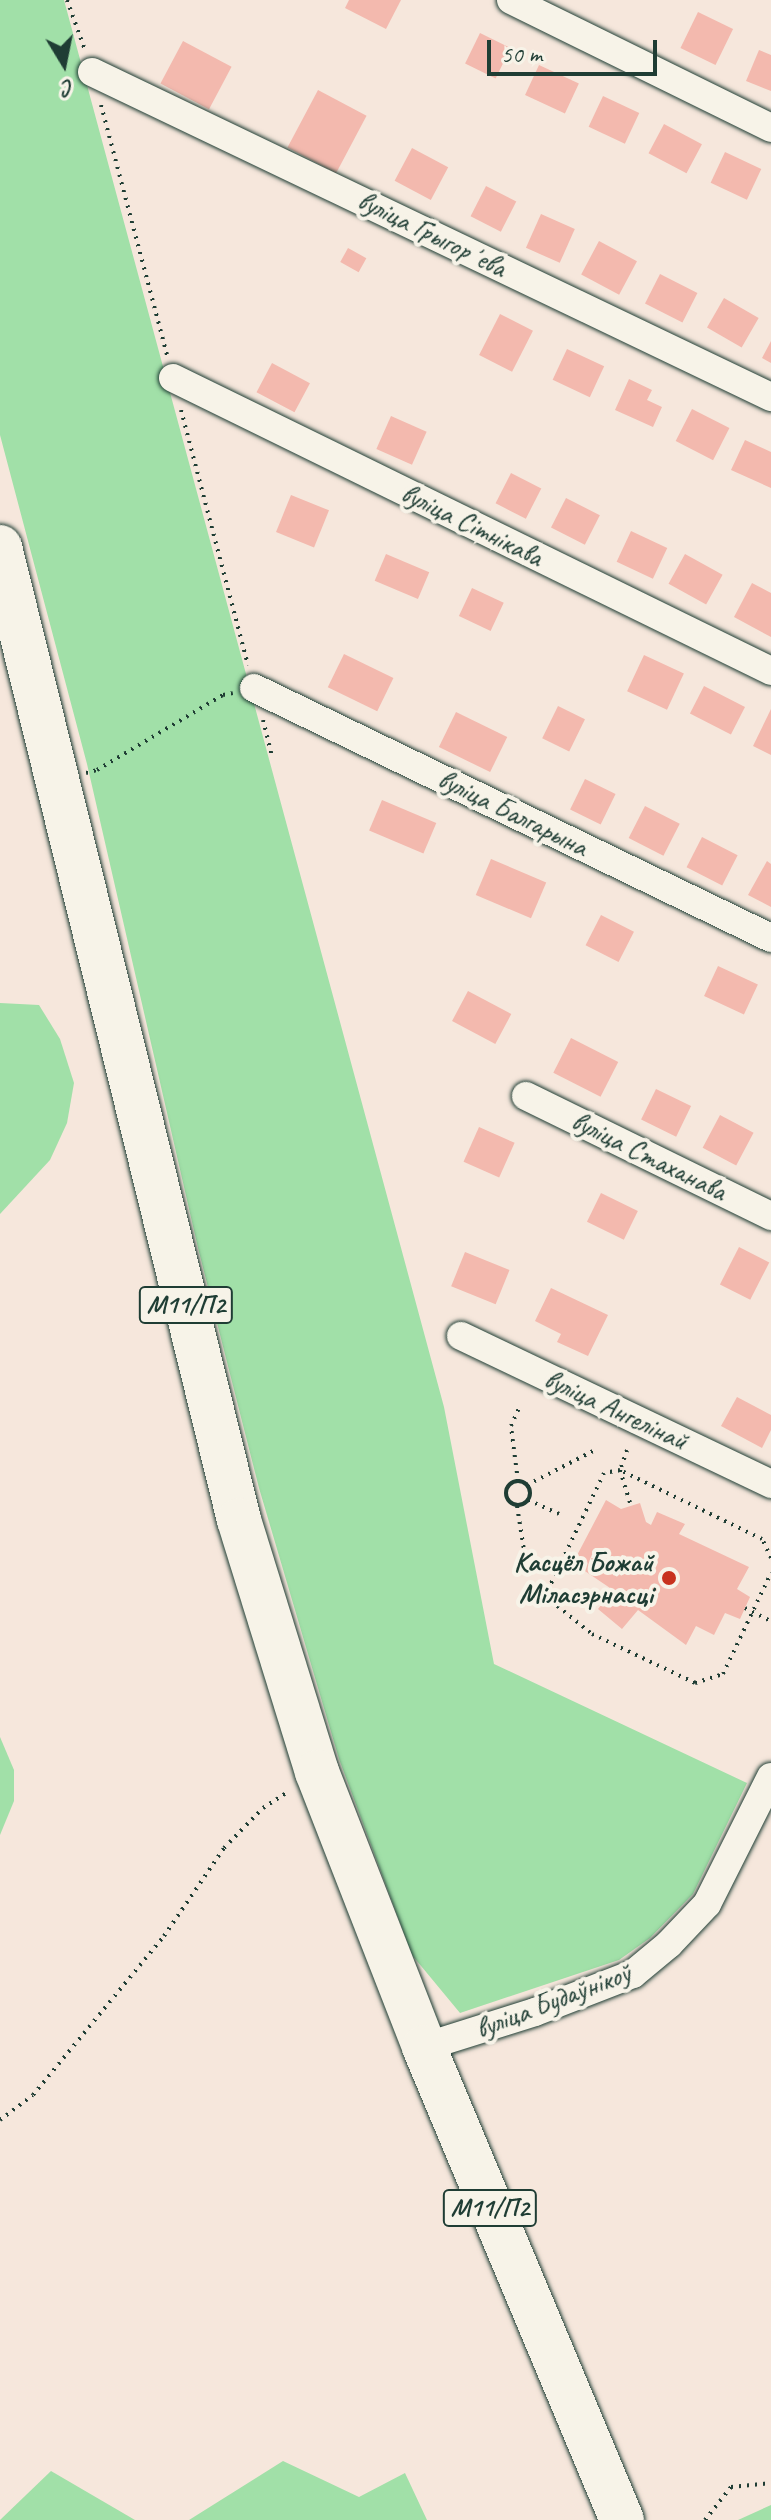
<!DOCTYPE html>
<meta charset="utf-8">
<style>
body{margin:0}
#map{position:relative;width:771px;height:2520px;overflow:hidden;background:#f6e7dc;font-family:Caveat,sans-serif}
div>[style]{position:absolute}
.green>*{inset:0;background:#a1e0a8}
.building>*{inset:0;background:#f3b9ae;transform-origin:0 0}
.path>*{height:4px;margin-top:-2px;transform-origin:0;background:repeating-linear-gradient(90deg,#1f3d34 0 2px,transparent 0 8px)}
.path>.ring{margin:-2px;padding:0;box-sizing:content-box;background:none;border:4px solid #1f3d34;border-radius:50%}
.roads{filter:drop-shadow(0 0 2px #1f3d34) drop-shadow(0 0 2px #1f3d34)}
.street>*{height:28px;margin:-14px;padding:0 14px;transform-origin:14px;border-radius:14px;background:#f7f3e8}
.highway>*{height:44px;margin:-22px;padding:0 22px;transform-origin:22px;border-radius:22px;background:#f7f3e8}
.dots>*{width:22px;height:22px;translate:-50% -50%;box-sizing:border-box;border:4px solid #f7f3e8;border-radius:50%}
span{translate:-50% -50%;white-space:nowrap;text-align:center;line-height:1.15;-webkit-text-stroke:8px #f7f3e8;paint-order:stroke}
.shield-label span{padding:2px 6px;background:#f7f3e8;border:2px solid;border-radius:6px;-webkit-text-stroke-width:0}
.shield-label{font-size:26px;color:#1f3d34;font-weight:700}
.street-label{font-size:28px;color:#1f3d34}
.poi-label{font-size:28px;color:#1f3d34;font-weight:700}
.right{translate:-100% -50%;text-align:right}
.north{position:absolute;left:24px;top:24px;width:80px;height:80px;-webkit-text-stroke:6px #f7f3e8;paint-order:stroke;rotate:170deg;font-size:22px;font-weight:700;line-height:32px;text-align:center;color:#1f3d34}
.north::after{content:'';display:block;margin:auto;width:28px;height:36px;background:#1f3d34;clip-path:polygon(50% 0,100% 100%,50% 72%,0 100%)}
.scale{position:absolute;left:487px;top:40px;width:170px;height:36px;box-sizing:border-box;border:4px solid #1f3d34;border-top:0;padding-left:10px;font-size:24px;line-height:28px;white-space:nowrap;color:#1f3d34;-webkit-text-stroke:6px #f7f3e8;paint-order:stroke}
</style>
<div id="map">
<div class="green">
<div style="clip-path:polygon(0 0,64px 0,444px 1407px,494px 1664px,747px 1783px,693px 1894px,650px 1938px,619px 1960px,460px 2013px,412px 1955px,339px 1759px,259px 1488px,198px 1248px,87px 764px,0 435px)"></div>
<div style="clip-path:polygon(0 1003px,39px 1005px,60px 1039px,74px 1083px,67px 1123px,50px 1160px,0 1214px)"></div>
<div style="clip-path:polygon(0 1737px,14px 1770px,14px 1801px,0 1835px)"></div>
<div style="clip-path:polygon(283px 2461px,359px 2497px,405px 2473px,427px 2520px,189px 2520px)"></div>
<div style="clip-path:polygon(51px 2471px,135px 2520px,0 2520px)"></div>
<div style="clip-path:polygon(771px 2505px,771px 2520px,738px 2520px)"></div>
</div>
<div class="building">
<div style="clip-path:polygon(349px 0,401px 0,386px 29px,345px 8px)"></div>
<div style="left:698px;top:12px;width:39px;height:40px;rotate:26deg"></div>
<div style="left:480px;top:33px;width:34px;height:34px;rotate:26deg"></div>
<div style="left:183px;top:41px;width:55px;height:48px;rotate:28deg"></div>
<div style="clip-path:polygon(759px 50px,771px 55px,771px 91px,746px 81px)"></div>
<div style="left:539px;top:65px;width:44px;height:33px;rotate:25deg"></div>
<div style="left:318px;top:90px;width:55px;height:65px;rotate:28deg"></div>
<div style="left:603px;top:96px;width:40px;height:34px;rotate:25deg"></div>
<div style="left:664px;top:124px;width:43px;height:33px;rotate:28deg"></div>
<div style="left:412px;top:148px;width:41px;height:37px;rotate:28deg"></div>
<div style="left:725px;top:152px;width:40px;height:34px;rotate:25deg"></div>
<div style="left:486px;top:186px;width:34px;height:34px;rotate:27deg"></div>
<div style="left:541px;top:214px;width:37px;height:37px;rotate:24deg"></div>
<div style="left:599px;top:241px;width:43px;height:38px;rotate:28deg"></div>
<div style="left:348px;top:248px;width:21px;height:16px;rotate:29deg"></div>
<div style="left:660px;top:274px;width:42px;height:33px;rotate:27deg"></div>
<div style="left:724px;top:298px;width:40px;height:34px;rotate:30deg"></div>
<div style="left:500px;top:314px;width:37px;height:46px;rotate:27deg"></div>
<div style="clip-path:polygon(771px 341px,771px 363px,762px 358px)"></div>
<div style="left:567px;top:349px;width:41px;height:34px;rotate:25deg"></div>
<div style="left:272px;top:363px;width:43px;height:33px;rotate:28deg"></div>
<div style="clip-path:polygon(629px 379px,652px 390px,647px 400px,662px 407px,653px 427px,615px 410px)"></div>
<div style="left:692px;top:409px;width:42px;height:36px;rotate:27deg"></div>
<div style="left:391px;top:416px;width:39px;height:36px;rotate:24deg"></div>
<div style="clip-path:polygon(745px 440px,771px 452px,771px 488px,731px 470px)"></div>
<div style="left:511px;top:473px;width:34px;height:34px;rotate:27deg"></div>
<div style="left:291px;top:495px;width:41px;height:40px;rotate:22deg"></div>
<div style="left:566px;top:498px;width:38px;height:33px;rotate:27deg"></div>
<div style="left:631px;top:531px;width:40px;height:34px;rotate:25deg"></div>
<div style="left:386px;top:554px;width:47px;height:29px;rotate:23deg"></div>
<div style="left:685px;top:554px;width:43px;height:34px;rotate:29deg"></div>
<div style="clip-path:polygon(752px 583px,771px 593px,771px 637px,734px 617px)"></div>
<div style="left:472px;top:588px;width:35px;height:31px;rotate:25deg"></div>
<div style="left:344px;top:654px;width:55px;height:37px;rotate:26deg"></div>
<div style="left:644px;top:655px;width:44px;height:40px;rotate:25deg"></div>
<div style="left:704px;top:686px;width:46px;height:31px;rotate:27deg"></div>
<div style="left:558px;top:706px;width:30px;height:36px;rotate:26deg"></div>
<div style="clip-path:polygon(771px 709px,771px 755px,753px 746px)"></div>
<div style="left:456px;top:712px;width:57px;height:39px;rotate:26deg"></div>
<div style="left:585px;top:779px;width:34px;height:34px;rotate:26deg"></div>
<div style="left:382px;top:800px;width:59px;height:33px;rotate:23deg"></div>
<div style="left:645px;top:806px;width:39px;height:36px;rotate:27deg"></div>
<div style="left:702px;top:837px;width:40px;height:34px;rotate:27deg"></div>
<div style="left:491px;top:859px;width:60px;height:39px;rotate:23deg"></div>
<div style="clip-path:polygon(767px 861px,771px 864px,771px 907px,748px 895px)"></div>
<div style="left:601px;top:915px;width:37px;height:34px;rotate:27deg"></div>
<div style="left:718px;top:966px;width:44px;height:33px;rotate:25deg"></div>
<div style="left:468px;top:991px;width:49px;height:34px;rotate:28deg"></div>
<div style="left:571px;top:1038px;width:53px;height:39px;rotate:27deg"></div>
<div style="left:656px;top:1089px;width:39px;height:34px;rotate:26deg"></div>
<div style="left:720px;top:1115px;width:38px;height:37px;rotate:28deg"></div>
<div style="left:479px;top:1127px;width:39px;height:38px;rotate:24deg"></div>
<div style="left:601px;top:1193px;width:41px;height:32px;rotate:26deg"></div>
<div style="left:739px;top:1247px;width:34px;height:42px;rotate:27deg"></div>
<div style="left:465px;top:1252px;width:48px;height:37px;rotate:22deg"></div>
<div style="clip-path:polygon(551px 1288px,608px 1315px,588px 1356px,557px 1342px,561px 1334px,535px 1321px)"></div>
<div style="clip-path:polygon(737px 1397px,771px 1415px,771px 1430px,762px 1448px,721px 1426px)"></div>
<div style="clip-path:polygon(606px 1500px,621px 1509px,640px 1503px,646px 1522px,651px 1525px,657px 1512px,685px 1524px,679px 1534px,749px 1567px,737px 1589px,750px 1597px,740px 1619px,725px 1613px,714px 1635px,696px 1626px,686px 1645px,638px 1610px,622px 1629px,598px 1609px,613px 1590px,573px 1563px)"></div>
</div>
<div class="path">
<div style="left:67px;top:0;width:53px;rotate:70.2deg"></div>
<div style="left:101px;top:105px;width:259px;rotate:75.2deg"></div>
<div style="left:181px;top:410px;width:264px;rotate:75.3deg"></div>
<div style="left:263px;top:720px;width:36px;rotate:76deg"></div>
<div style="left:86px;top:773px;width:11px;rotate:-15deg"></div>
<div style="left:97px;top:770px;width:147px;rotate:-30.8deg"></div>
<div style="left:223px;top:695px;width:10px;rotate:-11deg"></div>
<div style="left:627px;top:1450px;width:21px;rotate:109deg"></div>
<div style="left:620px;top:1470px;width:38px;rotate:73deg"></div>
<div class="ring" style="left:506px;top:1481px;width:20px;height:20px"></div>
<div style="left:518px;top:1481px;width:55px;rotate:-97.3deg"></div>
<div style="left:511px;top:1426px;width:22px;rotate:-66deg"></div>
<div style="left:527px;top:1485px;width:79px;rotate:-27.2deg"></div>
<div style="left:528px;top:1500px;width:34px;rotate:24deg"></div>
<div style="left:517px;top:1506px;width:58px;rotate:81deg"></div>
<div style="left:771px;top:1558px;width:21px;rotate:-115deg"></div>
<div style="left:762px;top:1539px;width:158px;rotate:-154.1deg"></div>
<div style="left:620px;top:1470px;width:16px;rotate:169deg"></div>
<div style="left:604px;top:1473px;width:136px;rotate:115.6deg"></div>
<div style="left:545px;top:1596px;width:60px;rotate:39deg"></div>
<div style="left:592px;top:1634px;width:114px;rotate:25.4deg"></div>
<div style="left:695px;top:1683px;width:29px;rotate:-18deg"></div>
<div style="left:723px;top:1674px;width:112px;rotate:-64.6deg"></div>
<div style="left:745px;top:1608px;width:29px;rotate:27deg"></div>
<div style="left:0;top:2120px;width:41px;rotate:-37.1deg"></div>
<div style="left:33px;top:2095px;width:206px;rotate:-50.5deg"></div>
<div style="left:164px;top:1936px;width:107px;rotate:-55.7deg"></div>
<div style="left:224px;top:1848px;width:56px;rotate:-45.7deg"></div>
<div style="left:263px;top:1808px;width:31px;rotate:-33deg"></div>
<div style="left:705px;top:2520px;width:42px;rotate:-51.8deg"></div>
<div style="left:731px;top:2487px;width:40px;rotate:-5.7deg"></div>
</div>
<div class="roads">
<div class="street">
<div style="left:511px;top:0;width:290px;rotate:26.2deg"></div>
<div style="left:92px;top:72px;width:753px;rotate:25.58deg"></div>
<div style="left:173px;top:378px;width:666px;rotate:26.1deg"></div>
<div style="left:254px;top:688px;width:574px;rotate:25.81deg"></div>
<div style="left:526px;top:1096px;width:273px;rotate:26.1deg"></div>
<div style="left:461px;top:1336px;width:344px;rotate:25.5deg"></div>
<div style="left:424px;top:2047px;width:116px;rotate:-17.5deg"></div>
<div style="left:535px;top:2012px;width:105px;rotate:-21.2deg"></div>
<div style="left:633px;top:1974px;width:47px;rotate:-39.8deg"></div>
<div style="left:669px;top:1944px;width:55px;rotate:-46.5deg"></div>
<div style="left:707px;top:1904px;width:142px;rotate:-63.3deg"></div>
</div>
<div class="highway">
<div style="left:0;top:547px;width:1002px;rotate:76.2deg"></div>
<div style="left:239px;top:1520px;width:264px;rotate:72.8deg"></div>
<div style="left:317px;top:1772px;width:295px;rotate:68.7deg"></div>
<div style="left:424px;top:2047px;width:513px;rotate:67.29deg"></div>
</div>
</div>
<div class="dots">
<div style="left:669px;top:1578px;background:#c8321e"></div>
</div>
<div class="shield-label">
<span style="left:186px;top:1305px">М11/П2</span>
<span style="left:490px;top:2208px">М11/П2</span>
</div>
<div class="street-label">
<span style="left:432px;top:234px;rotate:26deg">вуліца Грыгорʼева</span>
<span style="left:472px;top:525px;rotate:26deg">вуліца Сітнікава</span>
<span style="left:513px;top:813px;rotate:26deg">вуліца Балгарына</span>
<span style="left:649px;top:1156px;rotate:26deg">вуліца Стаханава</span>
<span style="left:616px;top:1410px;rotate:25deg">вуліца Ангелінай</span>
<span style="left:553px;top:2001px;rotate:-21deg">вуліца Будаўнікоў</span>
</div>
<div class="poi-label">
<span class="right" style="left:653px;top:1578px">Касцёл Божай<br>Міласэрнасці</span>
</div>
<div class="north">С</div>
<div class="scale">50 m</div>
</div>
